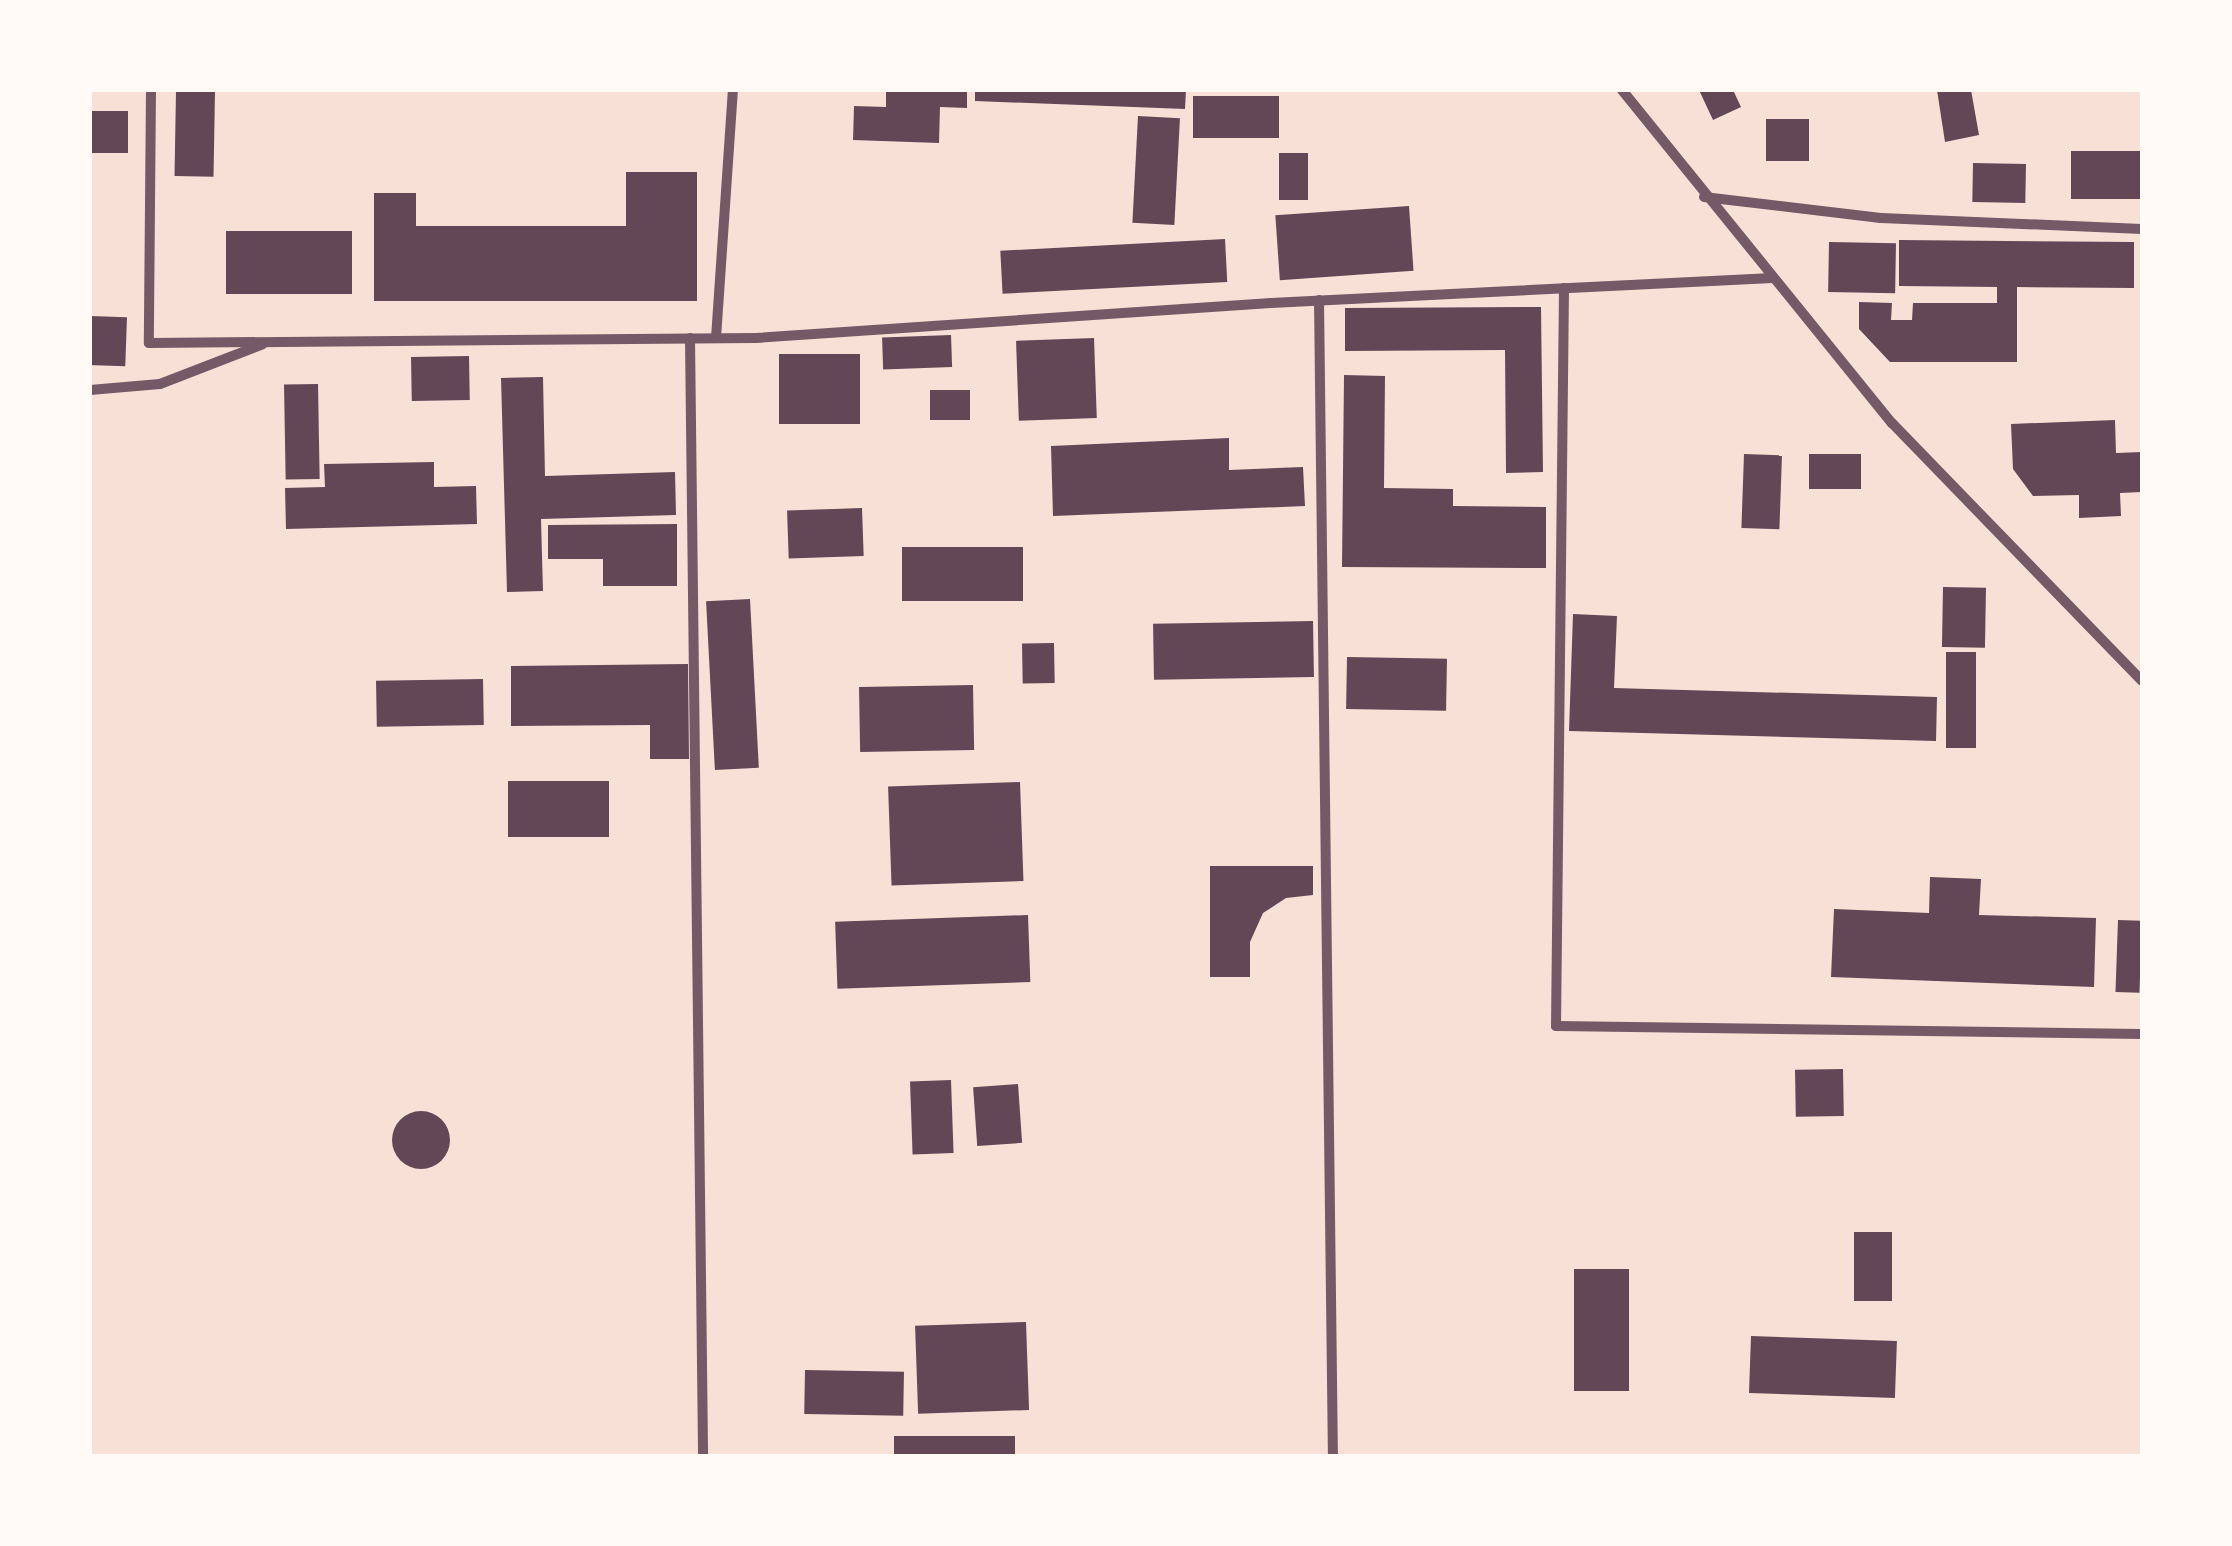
<!DOCTYPE html>
<style>
body{margin:0}
#map{position:relative;width:2232px;height:1546px;overflow:hidden;background:#f7e1d7;font-family:Cabin,sans-serif}
div>[style]{position:absolute}
.building>*{inset:0;background:#644757;transform-origin:0 0}
.round{border-radius:50%}
.minor>*{height:10px;margin:-5px;padding:0 5px;transform-origin:5px;border-radius:5px;background:#755966}
span{translate:-50% -50%;white-space:nowrap;text-align:center;line-height:1.15;-webkit-text-stroke:8px #fffaf5;paint-order:stroke}
.frame{position:absolute;inset:0;border:92px solid #fffaf5;pointer-events:none}
</style>
<div id="map">
<div class="building">
<div style="clip-path:polygon(886px 90px,967px 90px,967px 108px,940px 107px,939px 143px,853px 140px,854px 106px,886px 107px)"></div>
<div style="clip-path:polygon(975px 90px,1186px 90px,1185px 109px,975px 101px)"></div>
<div style="clip-path:polygon(1699px 90px,1733px 90px,1741px 107px,1713px 120px)"></div>
<div style="clip-path:polygon(1937px 90px,1971px 90px,1979px 135px,1945px 142px)"></div>
<div style="left:176px;top:91px;width:39px;height:85px;rotate:1deg"></div>
<div style="left:1193px;top:96px;width:86px;height:42px"></div>
<div style="left:90px;top:111px;width:38px;height:42px"></div>
<div style="left:1138px;top:116px;width:42px;height:107px;rotate:3deg"></div>
<div style="left:1766px;top:119px;width:43px;height:42px"></div>
<div style="left:2071px;top:151px;width:71px;height:48px"></div>
<div style="left:1308px;top:153px;width:47px;height:29px;rotate:90deg"></div>
<div style="left:1973px;top:163px;width:53px;height:39px;rotate:1deg"></div>
<div style="clip-path:polygon(626px 172px,697px 172px,697px 301px,374px 301px,374px 193px,416px 193px,416px 226px,626px 226px)"></div>
<div style="left:1409px;top:206px;width:65px;height:134px;rotate:86deg"></div>
<div style="left:226px;top:231px;width:126px;height:63px"></div>
<div style="left:1225px;top:239px;width:43px;height:225px;rotate:87deg"></div>
<div style="clip-path:polygon(1899px 240px,2134px 242px,2134px 288px,2017px 287px,2017px 362px,1890px 362px,1859px 329px,1859px 302px,1892px 303px,1891px 320px,1912px 320px,1913px 303px,1997px 303px,1997px 287px,1899px 286px)"></div>
<div style="left:1829px;top:242px;width:67px;height:50px;rotate:1deg"></div>
<div style="clip-path:polygon(1541px 307px,1543px 472px,1506px 473px,1505px 350px,1345px 351px,1345px 308px)"></div>
<div style="left:90px;top:316px;width:37px;height:49px;rotate:2deg"></div>
<div style="left:951px;top:335px;width:32px;height:69px;rotate:88deg"></div>
<div style="left:1094px;top:338px;width:80px;height:78px;rotate:88deg"></div>
<div style="left:779px;top:354px;width:81px;height:70px"></div>
<div style="left:469px;top:356px;width:44px;height:58px;rotate:89deg"></div>
<div style="clip-path:polygon(1344px 375px,1385px 376px,1384px 488px,1453px 489px,1453px 506px,1546px 507px,1546px 568px,1342px 567px)"></div>
<div style="clip-path:polygon(543px 377px,545px 476px,675px 472px,676px 515px,541px 519px,543px 591px,507px 592px,501px 378px)"></div>
<div style="left:318px;top:384px;width:95px;height:34px;rotate:89deg"></div>
<div style="left:970px;top:390px;width:30px;height:40px;rotate:90deg"></div>
<div style="clip-path:polygon(2115px 420px,2116px 453px,2142px 452px,2142px 492px,2120px 493px,2121px 516px,2079px 518px,2079px 495px,2033px 496px,2013px 469px,2011px 424px)"></div>
<div style="clip-path:polygon(1229px 438px,1229px 470px,1303px 467px,1305px 506px,1053px 516px,1051px 446px)"></div>
<div style="left:1744px;top:454px;width:38px;height:74px;rotate:2deg"></div>
<div style="left:1809px;top:454px;width:52px;height:35px"></div>
<div style="clip-path:polygon(434px 462px,434px 487px,476px 486px,477px 524px,286px 529px,285px 488px,325px 487px,324px 464px)"></div>
<div style="left:862px;top:508px;width:48px;height:75px;rotate:88deg"></div>
<div style="clip-path:polygon(677px 524px,677px 586px,603px 586px,603px 559px,548px 559px,548px 525px)"></div>
<div style="left:902px;top:547px;width:121px;height:54px"></div>
<div style="left:1943px;top:587px;width:43px;height:60px;rotate:1deg"></div>
<div style="left:750px;top:599px;width:169px;height:44px;rotate:87deg"></div>
<div style="clip-path:polygon(1573px 614px,1617px 616px,1614px 688px,1937px 697px,1936px 741px,1569px 731px)"></div>
<div style="left:1313px;top:621px;width:56px;height:160px;rotate:89deg"></div>
<div style="left:1054px;top:643px;width:40px;height:32px;rotate:89deg"></div>
<div style="left:1946px;top:652px;width:30px;height:96px"></div>
<div style="left:1347px;top:657px;width:100px;height:52px;rotate:1deg"></div>
<div style="clip-path:polygon(688px 664px,689px 759px,650px 759px,650px 725px,511px 726px,511px 666px)"></div>
<div style="left:483px;top:679px;width:46px;height:107px;rotate:89deg"></div>
<div style="left:973px;top:685px;width:65px;height:114px;rotate:89deg"></div>
<div style="left:508px;top:781px;width:101px;height:56px"></div>
<div style="left:1020px;top:782px;width:99px;height:132px;rotate:88deg"></div>
<div style="clip-path:polygon(1210px 866px,1313px 866px,1313px 895px,1286px 898px,1263px 913px,1250px 942px,1250px 977px,1210px 977px)"></div>
<div style="clip-path:polygon(1930px 877px,1981px 879px,1979px 915px,2096px 918px,2094px 987px,1831px 977px,1834px 909px,1929px 913px)"></div>
<div style="left:1028px;top:915px;width:67px;height:193px;rotate:88deg"></div>
<div style="left:2118px;top:920px;width:24px;height:72px;rotate:2deg"></div>
<div style="left:1843px;top:1069px;width:47px;height:48px;rotate:89deg"></div>
<div style="left:951px;top:1080px;width:73px;height:41px;rotate:88deg"></div>
<div style="left:1018px;top:1084px;width:59px;height:45px;rotate:86deg"></div>
<div class="round" style="left:392px;top:1111px;width:58px;height:58px"></div>
<div style="left:1854px;top:1232px;width:38px;height:69px"></div>
<div style="left:1574px;top:1269px;width:55px;height:122px"></div>
<div style="left:1026px;top:1322px;width:88px;height:111px;rotate:88deg"></div>
<div style="left:1751px;top:1336px;width:146px;height:57px;rotate:2deg"></div>
<div style="left:805px;top:1370px;width:99px;height:44px;rotate:1deg"></div>
<div style="left:1015px;top:1436px;width:20px;height:121px;rotate:90deg"></div>
</div>
<div class="minor">
<div style="left:151px;top:90px;width:253px;rotate:90.5deg"></div>
<div style="left:149px;top:343px;width:607px;rotate:-0.47deg"></div>
<div style="left:756px;top:338px;width:516px;rotate:-3.89deg"></div>
<div style="left:1271px;top:303px;width:502px;rotate:-2.86deg"></div>
<div style="left:1622px;top:90px;width:429px;rotate:51deg"></div>
<div style="left:1892px;top:423px;width:359px;rotate:45.9deg"></div>
<div style="left:1704px;top:197px;width:178px;rotate:6.8deg"></div>
<div style="left:1881px;top:218px;width:261px;rotate:2.4deg"></div>
<div style="left:1564px;top:288px;width:738px;rotate:90.62deg"></div>
<div style="left:1556px;top:1026px;width:586px;rotate:0.78deg"></div>
<div style="left:1319px;top:300px;width:1156px;rotate:89.31deg"></div>
<div style="left:690px;top:338px;width:1118px;rotate:89.33deg"></div>
<div style="left:716px;top:338px;width:249px;rotate:-86.1deg"></div>
<div style="left:90px;top:390px;width:70px;rotate:-4.9deg"></div>
<div style="left:160px;top:384px;width:110px;rotate:-21.2deg"></div>
</div>
<div class="frame"></div>
</div>
